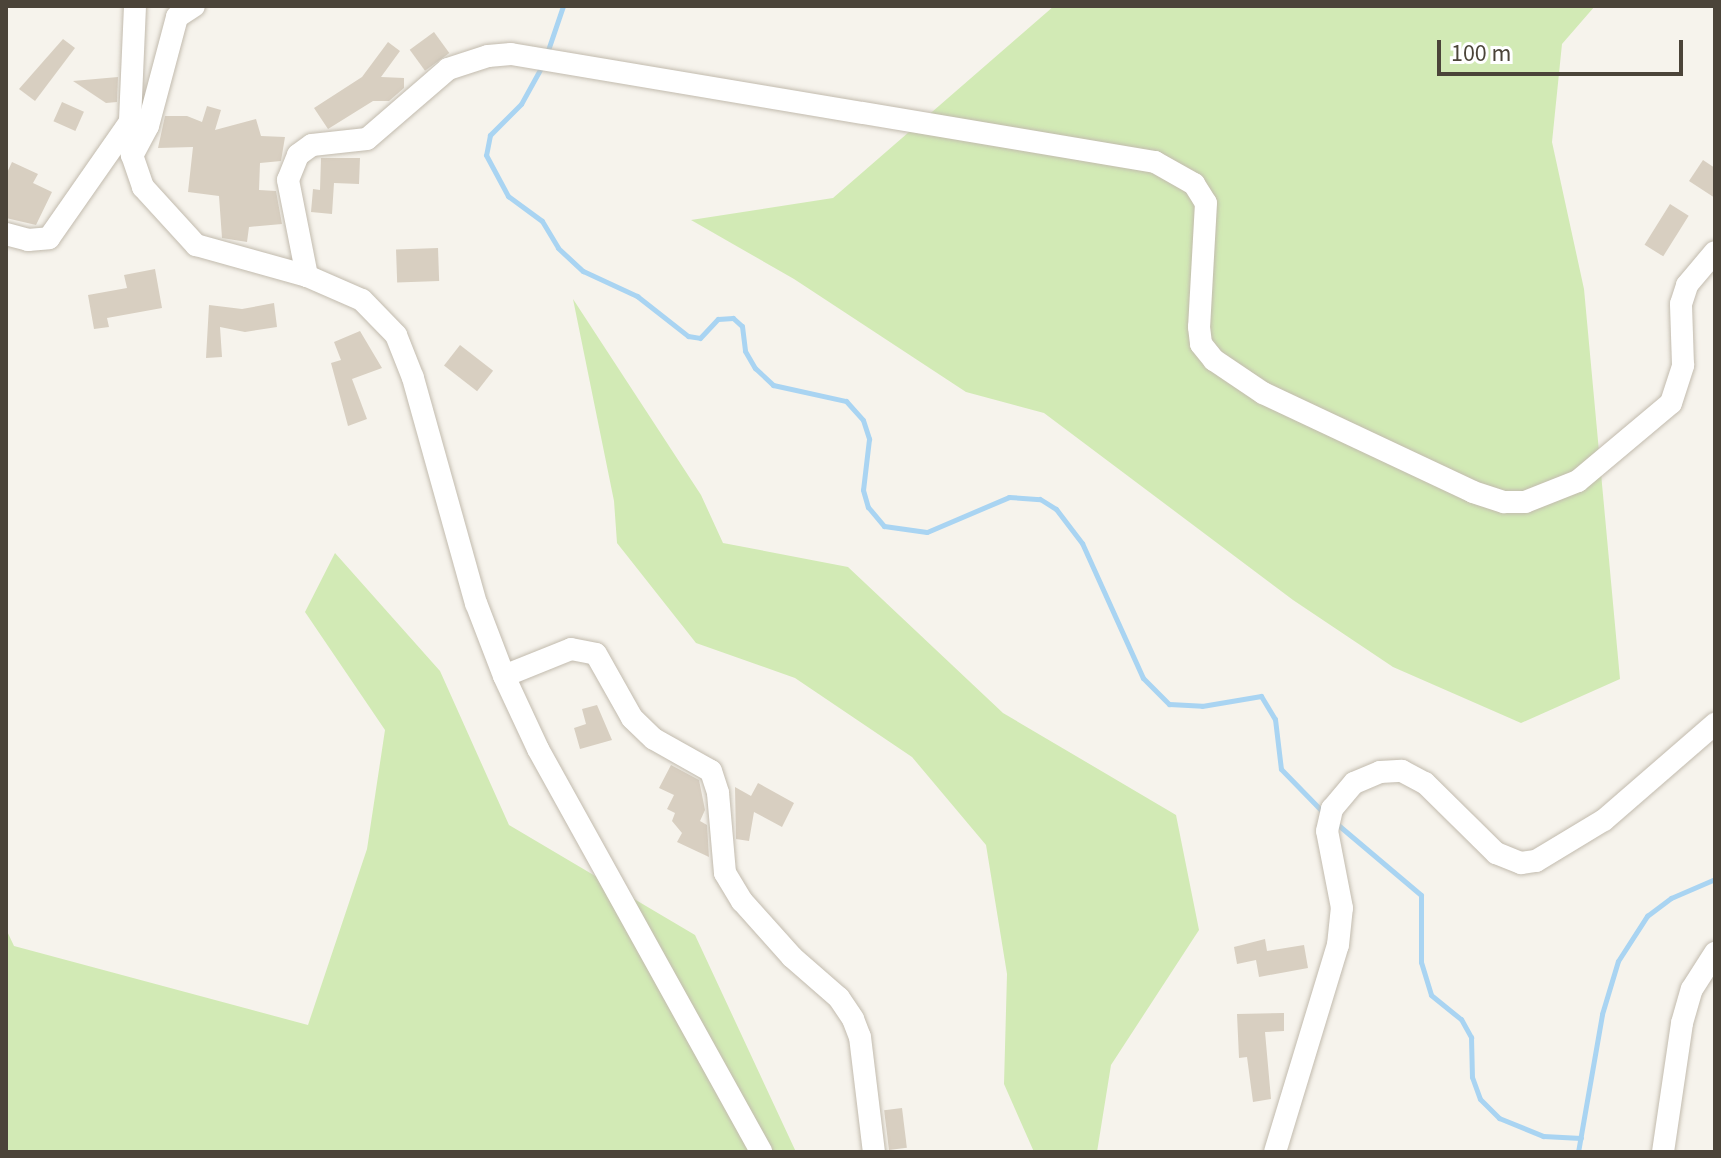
<!DOCTYPE html>
<style>
body{margin:0}
#map{position:relative;width:1721px;height:1158px;overflow:hidden;background:#f6f3ec;font-family:"Source Sans 3",sans-serif}
div>[style]{position:absolute}
.green>*{inset:0;background:#d2eab5}
.stream>*{height:5px;margin:-2.5px;padding:0 2.5px;transform-origin:2.5px;border-radius:2.5px;background:#a9d4f2}
.building>*{inset:0;background:#d8cfc1;transform-origin:0 0}
.roads{filter:drop-shadow(0 0 2px #c2bbae) drop-shadow(0 0 2px #c2bbae)}
.minor>*{height:22px;margin:-11px;padding:0 11px;transform-origin:11px;border-radius:11px;background:#fff}
span{translate:-50% -50%;white-space:nowrap;text-align:center;line-height:1.15;-webkit-text-stroke:8px #fff;paint-order:stroke}
.frame{position:absolute;inset:0;border:8px solid #4b4439;pointer-events:none}
.scale{position:absolute;left:1437px;top:40px;width:246px;height:36px;box-sizing:border-box;border:4px solid #4b4439;border-top:0;padding-left:10px;font-size:24px;line-height:28px;white-space:nowrap;color:#4b4439;-webkit-text-stroke:6px #fff;paint-order:stroke}
</style>
<div id="map">
<div class="green">
<div style="clip-path:polygon(1054px 6px,1595px 6px,1562px 44px,1552px 142px,1584px 289px,1620px 679px,1521px 723px,1393px 667px,1293px 600px,1044px 413px,966px 392px,794px 279px,691px 220px,833px 198px)"></div>
<div style="clip-path:polygon(573px 299px,701px 495px,723px 543px,848px 567px,1003px 713px,1176px 815px,1199px 930px,1111px 1065px,1097px 1152px,1034px 1152px,1004px 1084px,1007px 974px,986px 845px,912px 757px,795px 678px,696px 643px,617px 543px,614px 501px)"></div>
<div style="clip-path:polygon(335px 553px,440px 671px,509px 825px,695px 935px,796px 1152px,6px 1152px,6px 929px,14px 946px,308px 1025px,367px 849px,385px 730px,305px 612px)"></div>
</div>
<div class="stream">
<div style="left:547px;top:53px;width:50px;rotate:-71.2deg"></div>
<div style="left:542px;top:66px;width:43px;rotate:118.9deg"></div>
<div style="left:521px;top:104px;width:44px;rotate:135deg"></div>
<div style="left:490px;top:135px;width:20px;rotate:101deg"></div>
<div style="left:486px;top:155px;width:47px;rotate:61.8deg"></div>
<div style="left:508px;top:196px;width:42px;rotate:36.3deg"></div>
<div style="left:542px;top:221px;width:31px;rotate:59deg"></div>
<div style="left:558px;top:248px;width:34px;rotate:43deg"></div>
<div style="left:583px;top:271px;width:60px;rotate:24.8deg"></div>
<div style="left:637px;top:296px;width:65px;rotate:38.1deg"></div>
<div style="left:688px;top:336px;width:12px;rotate:9deg"></div>
<div style="left:700px;top:338px;width:26px;rotate:-47deg"></div>
<div style="left:718px;top:319px;width:15px;rotate:-4deg"></div>
<div style="left:733px;top:318px;width:12px;rotate:42deg"></div>
<div style="left:742px;top:326px;width:25px;rotate:83deg"></div>
<div style="left:745px;top:351px;width:20px;rotate:60deg"></div>
<div style="left:755px;top:368px;width:25px;rotate:43deg"></div>
<div style="left:773px;top:385px;width:75px;rotate:12.4deg"></div>
<div style="left:846px;top:401px;width:25px;rotate:48deg"></div>
<div style="left:863px;top:420px;width:20px;rotate:72deg"></div>
<div style="left:869px;top:439px;width:51px;rotate:96.7deg"></div>
<div style="left:863px;top:490px;width:18px;rotate:74deg"></div>
<div style="left:868px;top:507px;width:25px;rotate:50deg"></div>
<div style="left:884px;top:526px;width:43px;rotate:7.9deg"></div>
<div style="left:927px;top:532px;width:89px;rotate:-23.1deg"></div>
<div style="left:1009px;top:497px;width:31px;rotate:4deg"></div>
<div style="left:1040px;top:499px;width:19px;rotate:32deg"></div>
<div style="left:1056px;top:509px;width:43px;rotate:52.6deg"></div>
<div style="left:1082px;top:543px;width:148px;rotate:65.7deg"></div>
<div style="left:1143px;top:678px;width:37px;rotate:45deg"></div>
<div style="left:1169px;top:704px;width:33px;rotate:3deg"></div>
<div style="left:1202px;top:706px;width:60px;rotate:-9.6deg"></div>
<div style="left:1261px;top:696px;width:27px;rotate:59deg"></div>
<div style="left:1275px;top:719px;width:50px;rotate:83.2deg"></div>
<div style="left:1281px;top:769px;width:60px;rotate:45.7deg"></div>
<div style="left:1337px;top:824px;width:110px;rotate:40.2deg"></div>
<div style="left:1421px;top:895px;width:67px;rotate:90deg"></div>
<div style="left:1421px;top:962px;width:34px;rotate:73deg"></div>
<div style="left:1431px;top:995px;width:38px;rotate:39deg"></div>
<div style="left:1461px;top:1019px;width:21px;rotate:61deg"></div>
<div style="left:1471px;top:1037px;width:40px;rotate:88.6deg"></div>
<div style="left:1472px;top:1077px;width:23px;rotate:70deg"></div>
<div style="left:1480px;top:1099px;width:27px;rotate:45deg"></div>
<div style="left:1499px;top:1118px;width:48px;rotate:22.2deg"></div>
<div style="left:1543px;top:1136px;width:38px;rotate:3deg"></div>
<div style="left:1578px;top:1152px;width:140px;rotate:-80.1deg"></div>
<div style="left:1602px;top:1014px;width:55px;rotate:-73.2deg"></div>
<div style="left:1618px;top:961px;width:54px;rotate:-57.2deg"></div>
<div style="left:1647px;top:916px;width:30px;rotate:-37deg"></div>
<div style="left:1671px;top:898px;width:48px;rotate:-23.4deg"></div>
</div>
<div class="building">
<div style="left:434px;top:32px;width:26px;height:30px;rotate:54deg"></div>
<div style="clip-path:polygon(63px 39px,75px 48px,35px 101px,19px 89px)"></div>
<div style="clip-path:polygon(388px 42px,400px 51px,381px 77px,404px 78px,404px 88px,389px 101px,373px 101px,328px 129px,314px 108px,362px 77px)"></div>
<div style="clip-path:polygon(118px 77px,117px 102px,106px 103px,73px 81px)"></div>
<div style="left:62px;top:102px;width:24px;height:21px;rotate:24deg"></div>
<div style="clip-path:polygon(207px 106px,221px 110px,215px 130px,256px 119px,261px 136px,285px 137px,281px 161px,260px 163px,259px 190px,276px 191px,282px 224px,249px 227px,247px 242px,222px 238px,219px 196px,188px 192px,193px 147px,158px 148px,165px 116px,187px 116px,202px 122px)"></div>
<div style="clip-path:polygon(321px 158px,360px 158px,359px 184px,334px 183px,332px 214px,311px 212px,313px 189px,320px 190px)"></div>
<div style="clip-path:polygon(1703px 160px,1715px 168px,1715px 198px,1689px 181px)"></div>
<div style="clip-path:polygon(12px 162px,38px 174px,33px 183px,52px 192px,36px 225px,6px 218px,6px 175px)"></div>
<div style="left:1670px;top:204px;width:22px;height:48px;rotate:32deg"></div>
<div style="left:438px;top:248px;width:33px;height:42px;rotate:88deg"></div>
<div style="clip-path:polygon(155px 269px,162px 308px,107px 318px,109px 327px,94px 329px,88px 295px,127px 288px,124px 275px)"></div>
<div style="clip-path:polygon(274px 303px,277px 327px,245px 332px,220px 327px,222px 357px,206px 358px,209px 305px,242px 309px)"></div>
<div style="clip-path:polygon(360px 331px,382px 368px,352px 379px,367px 419px,348px 426px,331px 363px,341px 360px,334px 342px)"></div>
<div style="left:460px;top:345px;width:42px;height:26px;rotate:38deg"></div>
<div style="clip-path:polygon(597px 705px,612px 740px,580px 749px,574px 728px,586px 724px,582px 709px)"></div>
<div style="clip-path:polygon(671px 765px,699px 780px,705px 810px,700px 821px,707px 825px,709px 857px,677px 842px,682px 833px,672px 821px,675px 813px,667px 809px,674px 795px,659px 788px)"></div>
<div style="clip-path:polygon(758px 783px,794px 803px,782px 827px,754px 812px,749px 841px,736px 839px,735px 787px,751px 796px)"></div>
<div style="clip-path:polygon(1265px 939px,1267px 951px,1304px 945px,1308px 968px,1259px 977px,1256px 960px,1237px 964px,1234px 947px)"></div>
<div style="clip-path:polygon(1284px 1013px,1284px 1031px,1265px 1032px,1271px 1099px,1253px 1102px,1247px 1057px,1239px 1058px,1237px 1014px)"></div>
<div style="left:902px;top:1108px;width:40px;height:18px;rotate:83deg"></div>
</div>
<div class="roads">
<div class="minor">
<div style="left:135px;top:6px;width:116px;rotate:92.5deg"></div>
<div style="left:130px;top:122px;width:33px;rotate:87deg"></div>
<div style="left:132px;top:155px;width:34px;rotate:71deg"></div>
<div style="left:143px;top:187px;width:79px;rotate:47.6deg"></div>
<div style="left:196px;top:245px;width:115px;rotate:15.6deg"></div>
<div style="left:307px;top:276px;width:60px;rotate:23.6deg"></div>
<div style="left:362px;top:300px;width:49px;rotate:45.8deg"></div>
<div style="left:396px;top:335px;width:46px;rotate:68.4deg"></div>
<div style="left:413px;top:378px;width:234px;rotate:74.4deg"></div>
<div style="left:476px;top:603px;width:78px;rotate:69deg"></div>
<div style="left:504px;top:676px;width:81px;rotate:65deg"></div>
<div style="left:538px;top:749px;width:461px;rotate:61deg"></div>
<div style="left:133px;top:154px;width:32px;rotate:-62deg"></div>
<div style="left:148px;top:126px;width:113px;rotate:-75.1deg"></div>
<div style="left:177px;top:17px;width:20px;rotate:-33deg"></div>
<div style="left:6px;top:234px;width:23px;rotate:15deg"></div>
<div style="left:28px;top:240px;width:21px;rotate:-5deg"></div>
<div style="left:49px;top:238px;width:141px;rotate:-55.1deg"></div>
<div style="left:307px;top:276px;width:98px;rotate:-101.2deg"></div>
<div style="left:288px;top:180px;width:27px;rotate:-68deg"></div>
<div style="left:298px;top:155px;width:17px;rotate:-36deg"></div>
<div style="left:312px;top:145px;width:55px;rotate:-6.2deg"></div>
<div style="left:367px;top:139px;width:107px;rotate:-40.8deg"></div>
<div style="left:448px;top:69px;width:42px;rotate:-18deg"></div>
<div style="left:488px;top:56px;width:23px;rotate:-5deg"></div>
<div style="left:511px;top:54px;width:653px;rotate:9.52deg"></div>
<div style="left:1155px;top:162px;width:45px;rotate:29.4deg"></div>
<div style="left:1194px;top:184px;width:22px;rotate:58deg"></div>
<div style="left:1206px;top:203px;width:124px;rotate:93.2deg"></div>
<div style="left:1199px;top:327px;width:17px;rotate:83deg"></div>
<div style="left:1201px;top:344px;width:21px;rotate:51deg"></div>
<div style="left:1214px;top:360px;width:59px;rotate:34deg"></div>
<div style="left:1263px;top:393px;width:232px;rotate:25.2deg"></div>
<div style="left:1473px;top:492px;width:33px;rotate:18deg"></div>
<div style="left:1504px;top:502px;width:21px"></div>
<div style="left:1525px;top:502px;width:57px;rotate:-21.6deg"></div>
<div style="left:1578px;top:481px;width:121px;rotate:-40deg"></div>
<div style="left:1671px;top:403px;width:40px;rotate:-72deg"></div>
<div style="left:1683px;top:365px;width:61px;rotate:-91.9deg"></div>
<div style="left:1681px;top:304px;width:20px;rotate:-72deg"></div>
<div style="left:1687px;top:285px;width:43px;rotate:-49.7deg"></div>
<div style="left:504px;top:676px;width:72px;rotate:-21.9deg"></div>
<div style="left:571px;top:649px;width:25px;rotate:11deg"></div>
<div style="left:596px;top:654px;width:73px;rotate:60.6deg"></div>
<div style="left:632px;top:718px;width:30px;rotate:44deg"></div>
<div style="left:654px;top:739px;width:65px;rotate:29.3deg"></div>
<div style="left:711px;top:771px;width:23px;rotate:72deg"></div>
<div style="left:718px;top:793px;width:80px;rotate:85deg"></div>
<div style="left:725px;top:873px;width:33px;rotate:59deg"></div>
<div style="left:742px;top:901px;width:75px;rotate:48.2deg"></div>
<div style="left:792px;top:957px;width:62px;rotate:41.1deg"></div>
<div style="left:839px;top:998px;width:25px;rotate:56deg"></div>
<div style="left:853px;top:1019px;width:19px;rotate:69deg"></div>
<div style="left:860px;top:1037px;width:116px;rotate:83.1deg"></div>
<div style="left:1275px;top:1152px;width:216px;rotate:-73.1deg"></div>
<div style="left:1338px;top:945px;width:37px;rotate:-84deg"></div>
<div style="left:1342px;top:908px;width:78px;rotate:-101deg"></div>
<div style="left:1327px;top:831px;width:23px;rotate:-77deg"></div>
<div style="left:1332px;top:809px;width:34px;rotate:-50deg"></div>
<div style="left:1354px;top:783px;width:28px;rotate:-23deg"></div>
<div style="left:1380px;top:772px;width:22px;rotate:-3deg"></div>
<div style="left:1402px;top:771px;width:26px;rotate:28deg"></div>
<div style="left:1425px;top:783px;width:100px;rotate:44.6deg"></div>
<div style="left:1496px;top:853px;width:27px;rotate:22deg"></div>
<div style="left:1521px;top:863px;width:15px;rotate:-8deg"></div>
<div style="left:1536px;top:861px;width:79px;rotate:-31.1deg"></div>
<div style="left:1604px;top:820px;width:147px;rotate:-40.9deg"></div>
<div style="left:1663px;top:1152px;width:130px;rotate:-81.6deg"></div>
<div style="left:1682px;top:1023px;width:35px;rotate:-74deg"></div>
<div style="left:1692px;top:989px;width:43px;rotate:-57.4deg"></div>
</div>
</div>
<div class="frame"></div>
<div class="scale">100 m</div>
</div>
